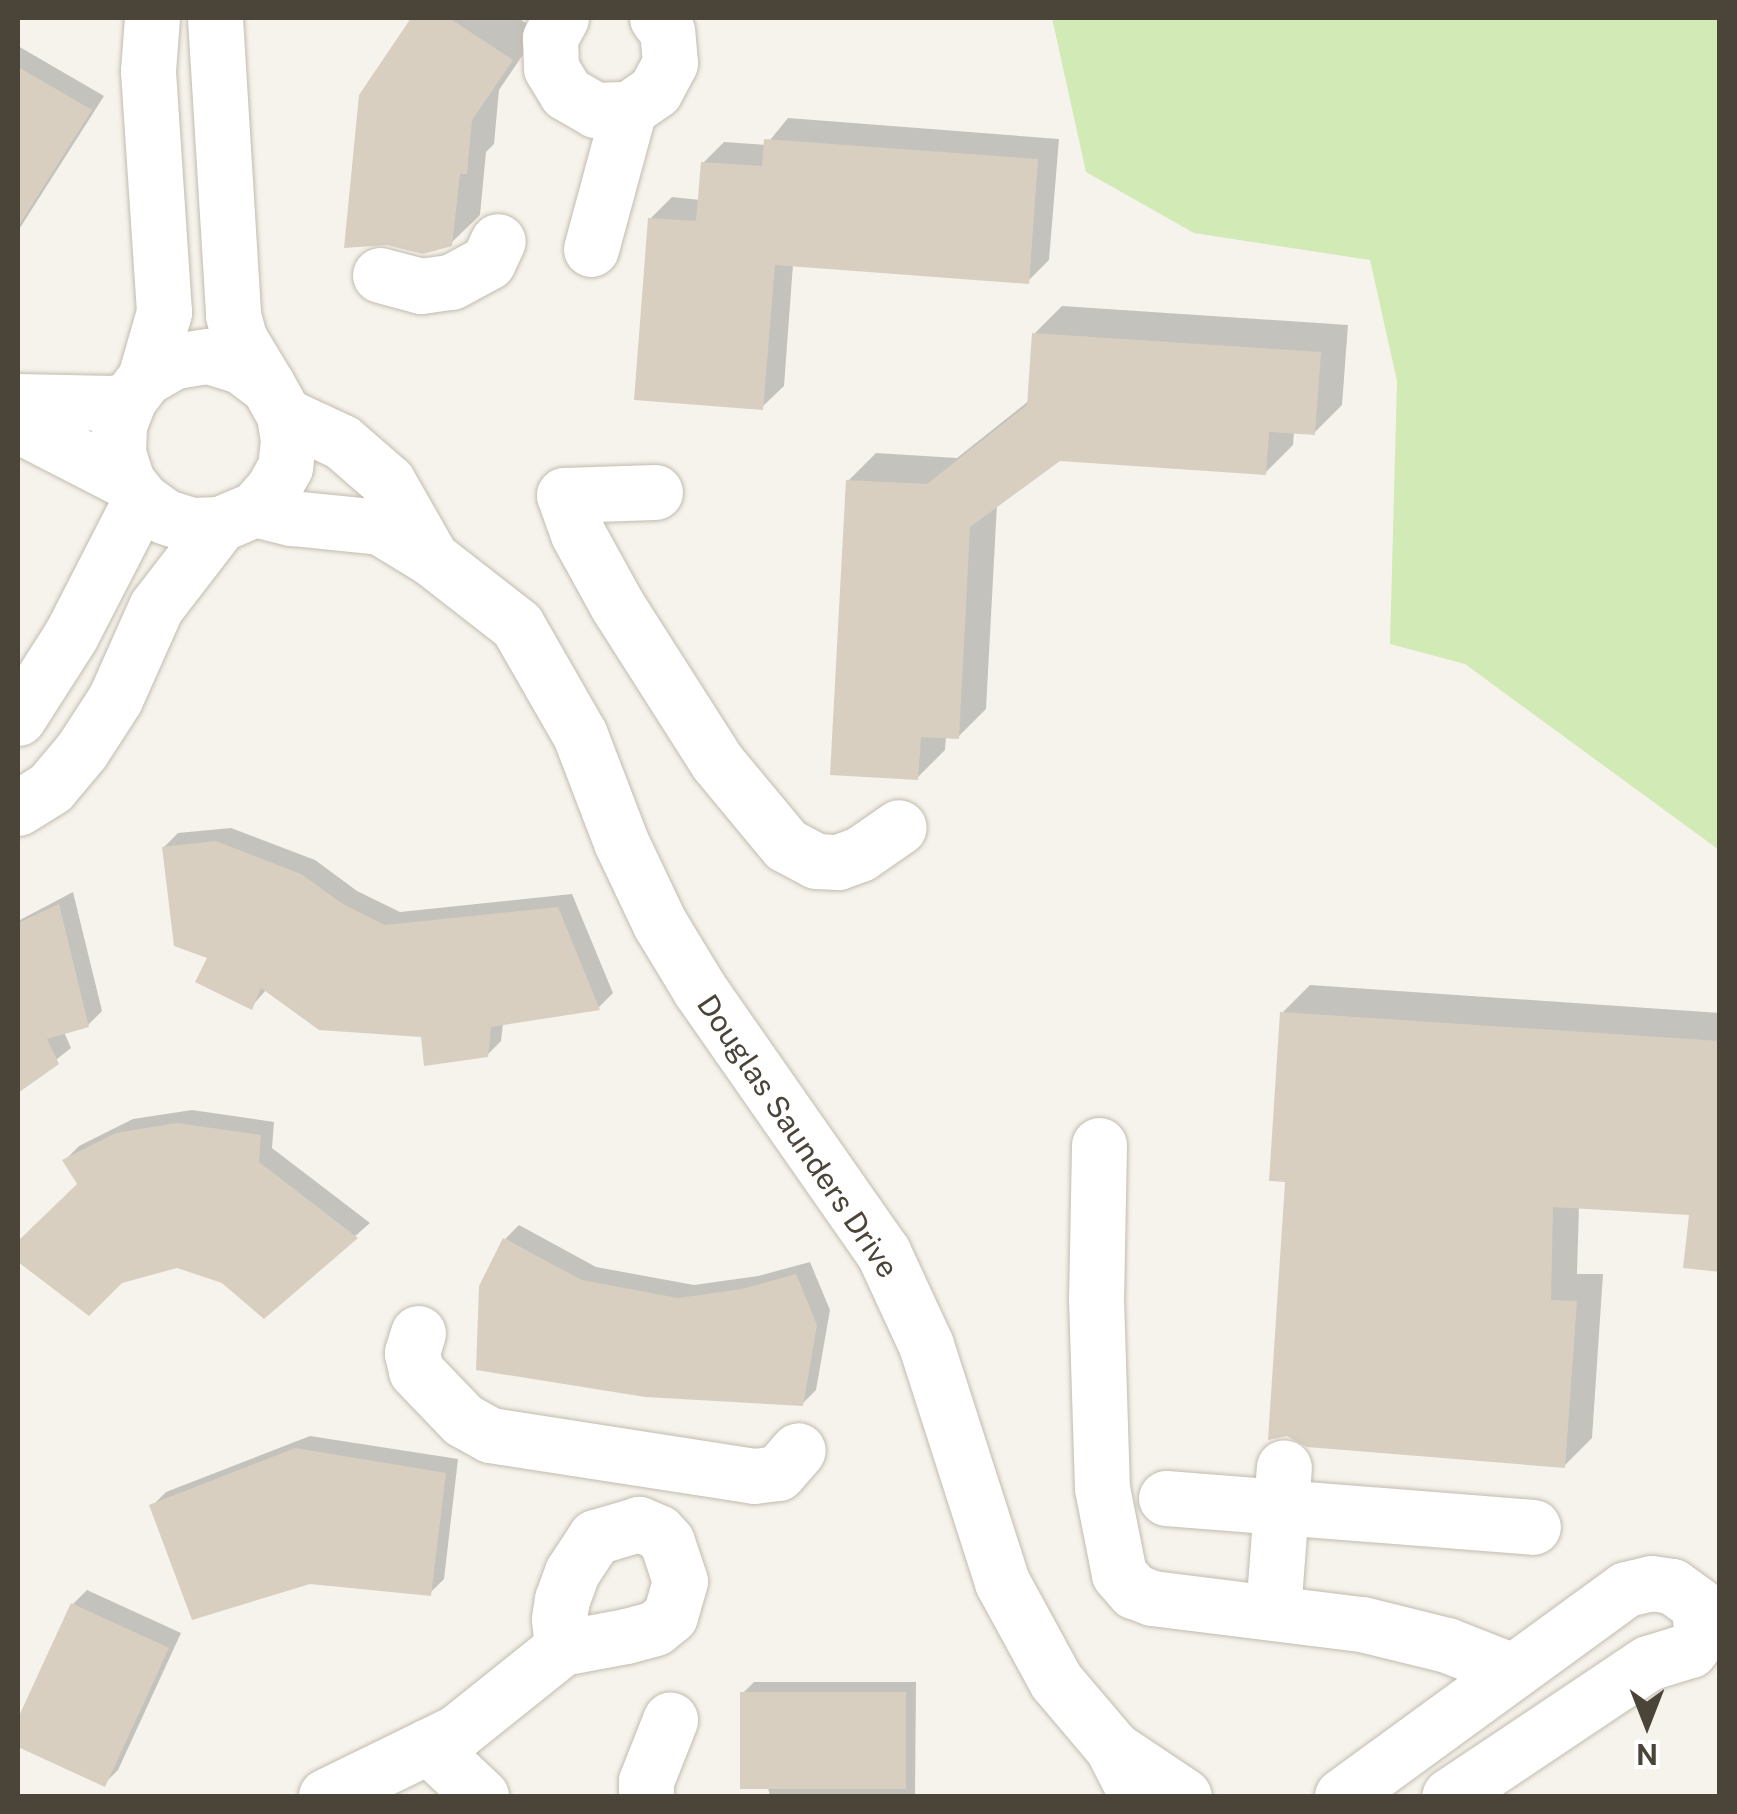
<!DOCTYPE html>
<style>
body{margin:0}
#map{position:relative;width:1737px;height:1814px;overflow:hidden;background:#f6f3ec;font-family:"Public Sans",sans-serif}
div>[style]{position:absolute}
.green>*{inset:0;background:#d2eab5}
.shadow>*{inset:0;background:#0003}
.building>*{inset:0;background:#d8cfc1;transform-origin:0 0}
.roads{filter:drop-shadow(0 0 2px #c2bbae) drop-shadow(0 0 2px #c2bbae)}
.minor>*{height:55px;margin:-27.5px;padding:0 27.5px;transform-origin:27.5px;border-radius:27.5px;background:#fff}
span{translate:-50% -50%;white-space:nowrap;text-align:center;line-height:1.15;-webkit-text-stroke:9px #fff;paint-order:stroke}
.street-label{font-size:30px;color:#4b4439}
.frame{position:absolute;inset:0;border:20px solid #4b4439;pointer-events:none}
.north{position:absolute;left:1597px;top:1674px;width:100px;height:100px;-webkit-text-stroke:8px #fff;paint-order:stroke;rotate:180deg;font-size:28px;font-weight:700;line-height:40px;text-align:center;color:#4b4439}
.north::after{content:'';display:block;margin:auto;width:35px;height:45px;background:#4b4439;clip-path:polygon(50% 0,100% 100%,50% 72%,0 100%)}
</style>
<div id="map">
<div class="green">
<div style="clip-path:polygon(1052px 18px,1719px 18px,1719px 850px,1465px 664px,1390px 644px,1397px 381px,1370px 260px,1194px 233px,1086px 172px)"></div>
</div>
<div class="shadow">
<div style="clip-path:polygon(414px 18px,518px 18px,539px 31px,499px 90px,494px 144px,486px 152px,480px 215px,451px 243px,362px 96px)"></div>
<div style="clip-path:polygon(18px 46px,104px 96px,18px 231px)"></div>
<div style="clip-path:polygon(788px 118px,1059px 139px,1049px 260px,1028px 281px,793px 264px,784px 386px,762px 407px,650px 219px,672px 197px,700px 200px,703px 163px,724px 142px,766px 145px)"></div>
<div style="clip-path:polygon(1062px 306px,1348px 325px,1342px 405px,1314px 433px,1294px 432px,1293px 445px,1265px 473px,1059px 458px,997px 504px,986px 709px,958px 737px,946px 736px,945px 750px,917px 778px,848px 481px,876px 453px,957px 458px,1030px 400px,1034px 334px)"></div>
<div style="clip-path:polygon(231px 828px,315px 860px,357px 891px,400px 912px,572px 894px,613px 993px,599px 1007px,503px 1023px,501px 1041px,487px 1055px,267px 989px,252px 1006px,211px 957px,164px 847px,178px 833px)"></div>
<div style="clip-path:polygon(73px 892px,102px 1011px,88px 1025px,64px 1032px,71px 1048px,18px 1090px,18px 921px)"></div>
<div style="clip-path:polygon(1310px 985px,1720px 1013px,1720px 1269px,1692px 1212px,1579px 1206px,1577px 1274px,1603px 1274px,1592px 1438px,1564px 1466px,1288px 1180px,1282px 1013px)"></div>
<div style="clip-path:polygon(192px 1110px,274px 1122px,272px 1148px,370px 1223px,264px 1316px,223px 1280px,177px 1265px,121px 1280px,89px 1313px,18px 1259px,18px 1244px,80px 1184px,65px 1160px,79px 1146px,133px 1119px)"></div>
<div style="clip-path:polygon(519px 1225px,596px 1267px,694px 1285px,758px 1276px,810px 1262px,830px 1310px,816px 1390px,802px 1404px,505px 1239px)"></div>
<div style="clip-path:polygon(310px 1436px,458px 1459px,444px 1579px,430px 1593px,152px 1506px,166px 1492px)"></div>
<div style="clip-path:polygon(87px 1590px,181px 1633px,118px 1770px,104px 1784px,18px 1745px,18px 1724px,73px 1604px)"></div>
<div style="clip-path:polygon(754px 1682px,916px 1682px,915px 1796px,770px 1796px,743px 1693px)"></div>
</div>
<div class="building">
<div style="clip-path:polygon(411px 18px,449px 18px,513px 60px,472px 120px,467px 174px,460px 174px,452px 246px,423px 254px,387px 245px,344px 248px,359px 95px)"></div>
<div style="clip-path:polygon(18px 67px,92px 110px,18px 227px)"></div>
<div style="clip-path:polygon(764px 139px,1038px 159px,1029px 284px,775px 265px,763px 410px,634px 400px,648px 218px,696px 221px,701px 162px,762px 166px)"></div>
<div style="clip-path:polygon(1032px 333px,1321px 352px,1315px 435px,1269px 432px,1266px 475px,1060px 461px,970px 527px,959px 739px,921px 737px,918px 780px,830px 775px,846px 480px,927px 484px,1027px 405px)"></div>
<div style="clip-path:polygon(216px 841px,301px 874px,343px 904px,385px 925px,558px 907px,600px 1010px,491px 1027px,488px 1057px,424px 1066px,421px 1037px,319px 1030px,261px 988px,252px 1010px,195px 982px,207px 958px,174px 946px,162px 847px)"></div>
<div style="clip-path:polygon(59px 904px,89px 1027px,47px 1039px,59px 1064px,18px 1093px,18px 923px)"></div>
<div style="clip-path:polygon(1280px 1012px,1720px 1041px,1720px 1272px,1683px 1268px,1689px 1215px,1553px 1207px,1551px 1300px,1577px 1301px,1565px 1468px,1307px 1447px,1287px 1436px,1268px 1440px,1285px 1182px,1269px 1181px)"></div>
<div style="clip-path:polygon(177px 1123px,261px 1135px,259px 1162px,358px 1238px,264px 1319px,222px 1283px,177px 1268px,122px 1283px,89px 1316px,18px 1262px,18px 1241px,77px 1184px,62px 1160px,116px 1133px)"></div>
<div style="clip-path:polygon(503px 1238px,582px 1280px,678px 1298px,742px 1289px,796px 1274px,817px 1325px,803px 1406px,645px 1397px,476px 1370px,479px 1286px)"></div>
<div style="clip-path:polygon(295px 1448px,446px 1473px,431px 1596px,310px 1584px,192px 1620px,149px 1505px)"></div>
<div style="clip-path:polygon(71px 1603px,169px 1648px,105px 1787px,18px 1747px,18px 1718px)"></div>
<div style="left:740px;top:1692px;width:166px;height:97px"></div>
</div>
<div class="roads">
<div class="minor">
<div style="left:215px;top:18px;width:298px;rotate:86.5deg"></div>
<div style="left:233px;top:315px;width:24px;rotate:75deg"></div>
<div style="left:239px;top:338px;width:56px;rotate:58.9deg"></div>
<div style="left:268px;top:386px;width:33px;rotate:61deg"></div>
<div style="left:284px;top:415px;width:25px;rotate:81deg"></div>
<div style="left:288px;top:440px;width:27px;rotate:96deg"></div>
<div style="left:285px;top:467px;width:25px;rotate:119deg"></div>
<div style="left:273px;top:489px;width:27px;rotate:132deg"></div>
<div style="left:255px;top:509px;width:38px;rotate:157deg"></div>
<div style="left:220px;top:524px;width:29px;rotate:178deg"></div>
<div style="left:191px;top:525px;width:28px;rotate:-162deg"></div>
<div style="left:164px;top:516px;width:29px;rotate:-144deg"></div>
<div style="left:141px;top:499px;width:23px;rotate:-128deg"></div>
<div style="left:127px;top:481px;width:28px;rotate:-108deg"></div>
<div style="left:118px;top:454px;width:29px;rotate:-88deg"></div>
<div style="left:119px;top:425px;width:28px;rotate:-69deg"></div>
<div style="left:129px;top:399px;width:26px;rotate:-53deg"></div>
<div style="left:145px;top:378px;width:34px;rotate:-30deg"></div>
<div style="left:175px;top:361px;width:33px;rotate:-9deg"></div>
<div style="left:208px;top:356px;width:34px;rotate:17deg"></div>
<div style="left:241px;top:366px;width:34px;rotate:37deg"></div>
<div style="left:561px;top:18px;width:23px;rotate:119deg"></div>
<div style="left:550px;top:38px;width:30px;rotate:88deg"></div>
<div style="left:551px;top:68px;width:29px;rotate:59deg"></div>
<div style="left:566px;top:93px;width:34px;rotate:30deg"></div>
<div style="left:595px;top:110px;width:34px;rotate:-2deg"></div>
<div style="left:629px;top:109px;width:32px;rotate:-35deg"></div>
<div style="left:655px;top:91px;width:32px;rotate:-62deg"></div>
<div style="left:670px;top:63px;width:32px;rotate:-95deg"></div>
<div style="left:667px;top:31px;width:16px;rotate:-128deg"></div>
<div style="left:591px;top:249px;width:145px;rotate:-74.8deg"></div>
<div style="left:380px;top:275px;width:42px;rotate:15deg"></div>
<div style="left:421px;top:286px;width:30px;rotate:-8deg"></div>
<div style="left:451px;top:282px;width:42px;rotate:-28.4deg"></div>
<div style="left:488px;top:262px;width:23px;rotate:-65deg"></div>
<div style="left:145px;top:378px;width:69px;rotate:-73.9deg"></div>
<div style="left:164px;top:312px;width:242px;rotate:-93.8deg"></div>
<div style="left:148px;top:71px;width:53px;rotate:-85.7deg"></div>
<div style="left:18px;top:401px;width:95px;rotate:1.2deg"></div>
<div style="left:113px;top:403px;width:16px;rotate:-14deg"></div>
<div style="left:284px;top:415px;width:64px;rotate:25deg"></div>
<div style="left:342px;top:442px;width:61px;rotate:41deg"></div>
<div style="left:388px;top:482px;width:85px;rotate:60.4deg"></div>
<div style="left:18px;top:425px;width:123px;rotate:27.2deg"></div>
<div style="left:655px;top:492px;width:91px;rotate:178.1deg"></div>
<div style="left:564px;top:495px;width:41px;rotate:70.3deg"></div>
<div style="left:578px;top:534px;width:81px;rotate:61.2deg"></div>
<div style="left:617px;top:605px;width:186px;rotate:57.5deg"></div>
<div style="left:717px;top:762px;width:108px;rotate:50.3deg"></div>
<div style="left:786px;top:845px;width:34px;rotate:28deg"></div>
<div style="left:816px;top:861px;width:22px;rotate:3deg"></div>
<div style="left:838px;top:862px;width:23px;rotate:-20deg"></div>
<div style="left:860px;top:854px;width:47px;rotate:-34.7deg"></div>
<div style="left:255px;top:509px;width:38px;rotate:14deg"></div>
<div style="left:292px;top:518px;width:88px;rotate:5.8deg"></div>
<div style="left:380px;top:527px;width:60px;rotate:31.3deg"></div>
<div style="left:431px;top:558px;width:109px;rotate:37.9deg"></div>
<div style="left:517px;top:625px;width:127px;rotate:60.2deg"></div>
<div style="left:580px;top:735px;width:115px;rotate:69deg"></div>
<div style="left:621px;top:842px;width:91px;rotate:64.6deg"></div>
<div style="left:660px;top:924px;width:77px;rotate:58.8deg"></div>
<div style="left:700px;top:990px;width:320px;rotate:55.1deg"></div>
<div style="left:883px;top:1252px;width:102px;rotate:65.2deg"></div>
<div style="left:926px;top:1345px;width:249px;rotate:72.2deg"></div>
<div style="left:1002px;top:1582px;width:113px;rotate:61.4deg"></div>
<div style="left:1056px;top:1681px;width:87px;rotate:49.7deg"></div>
<div style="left:1112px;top:1747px;width:55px;rotate:63deg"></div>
<div style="left:18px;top:718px;width:98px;rotate:-57.4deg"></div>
<div style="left:71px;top:635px;width:153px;rotate:-62.8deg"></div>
<div style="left:18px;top:808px;width:39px;rotate:-32deg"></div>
<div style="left:51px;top:787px;width:48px;rotate:-50deg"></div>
<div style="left:82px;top:750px;width:61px;rotate:-57.1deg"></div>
<div style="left:115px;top:699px;width:101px;rotate:-66deg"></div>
<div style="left:156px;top:607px;width:105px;rotate:-52.4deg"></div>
<div style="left:1099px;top:1145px;width:153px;rotate:91.1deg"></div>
<div style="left:1096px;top:1298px;width:190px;rotate:88.2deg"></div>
<div style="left:1102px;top:1488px;width:88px;rotate:78.8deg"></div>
<div style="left:1119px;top:1574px;width:23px;rotate:49deg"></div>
<div style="left:1134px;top:1591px;width:19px;rotate:21deg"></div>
<div style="left:1152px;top:1598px;width:212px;rotate:7.1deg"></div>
<div style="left:1362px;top:1624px;width:88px;rotate:13.9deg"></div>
<div style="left:1447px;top:1645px;width:71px;rotate:21.5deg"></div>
<div style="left:418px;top:1333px;width:21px;rotate:107deg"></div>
<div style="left:412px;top:1353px;width:18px;rotate:77deg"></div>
<div style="left:416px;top:1371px;width:68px;rotate:46.2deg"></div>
<div style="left:463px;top:1420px;width:31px;rotate:29deg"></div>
<div style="left:490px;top:1435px;width:267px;rotate:8.8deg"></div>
<div style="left:754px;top:1476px;width:24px;rotate:-7deg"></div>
<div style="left:778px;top:1473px;width:30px;rotate:-49deg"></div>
<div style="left:1166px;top:1498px;width:368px;rotate:4.5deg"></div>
<div style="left:1273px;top:1612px;width:145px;rotate:-85.7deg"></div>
<div style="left:428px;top:1746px;width:73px;rotate:43.3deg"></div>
<div style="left:1114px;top:1749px;width:84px;rotate:33.9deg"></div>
<div style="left:326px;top:1796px;width:146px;rotate:-26deg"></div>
<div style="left:457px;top:1732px;width:134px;rotate:-38.7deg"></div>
<div style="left:562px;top:1648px;width:65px;rotate:-10.6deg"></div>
<div style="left:626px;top:1636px;width:30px;rotate:-15deg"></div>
<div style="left:655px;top:1628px;width:19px;rotate:-39deg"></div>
<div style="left:670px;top:1616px;width:36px;rotate:-74deg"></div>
<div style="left:680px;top:1581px;width:41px;rotate:-108.4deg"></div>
<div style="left:667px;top:1542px;width:13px;rotate:-132deg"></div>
<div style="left:658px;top:1532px;width:21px;rotate:-157deg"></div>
<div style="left:639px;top:1524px;width:46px;rotate:163.5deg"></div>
<div style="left:595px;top:1537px;width:42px;rotate:123.3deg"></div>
<div style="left:572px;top:1572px;width:29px;rotate:110deg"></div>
<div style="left:562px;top:1599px;width:20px;rotate:99deg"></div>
<div style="left:559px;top:1619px;width:29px;rotate:84deg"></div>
<div style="left:646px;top:1796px;width:15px;rotate:-90deg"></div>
<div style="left:646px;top:1781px;width:66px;rotate:-68.5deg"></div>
<div style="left:1342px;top:1796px;width:351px;rotate:-36.1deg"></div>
<div style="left:1626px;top:1589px;width:26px;rotate:-13deg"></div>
<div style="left:1651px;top:1583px;width:21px;rotate:8deg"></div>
<div style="left:1672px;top:1586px;width:32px;rotate:36deg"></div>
<div style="left:1698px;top:1605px;width:29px;rotate:82deg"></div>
<div style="left:1702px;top:1634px;width:20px;rotate:127deg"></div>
<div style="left:1690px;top:1650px;width:44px;rotate:162.8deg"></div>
<div style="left:1648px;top:1663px;width:239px;rotate:146.2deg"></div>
</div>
</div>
<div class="street-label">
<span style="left:798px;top:1136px;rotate:56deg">Douglas Saunders Drive</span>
</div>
<div class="frame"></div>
<div class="north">N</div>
</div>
